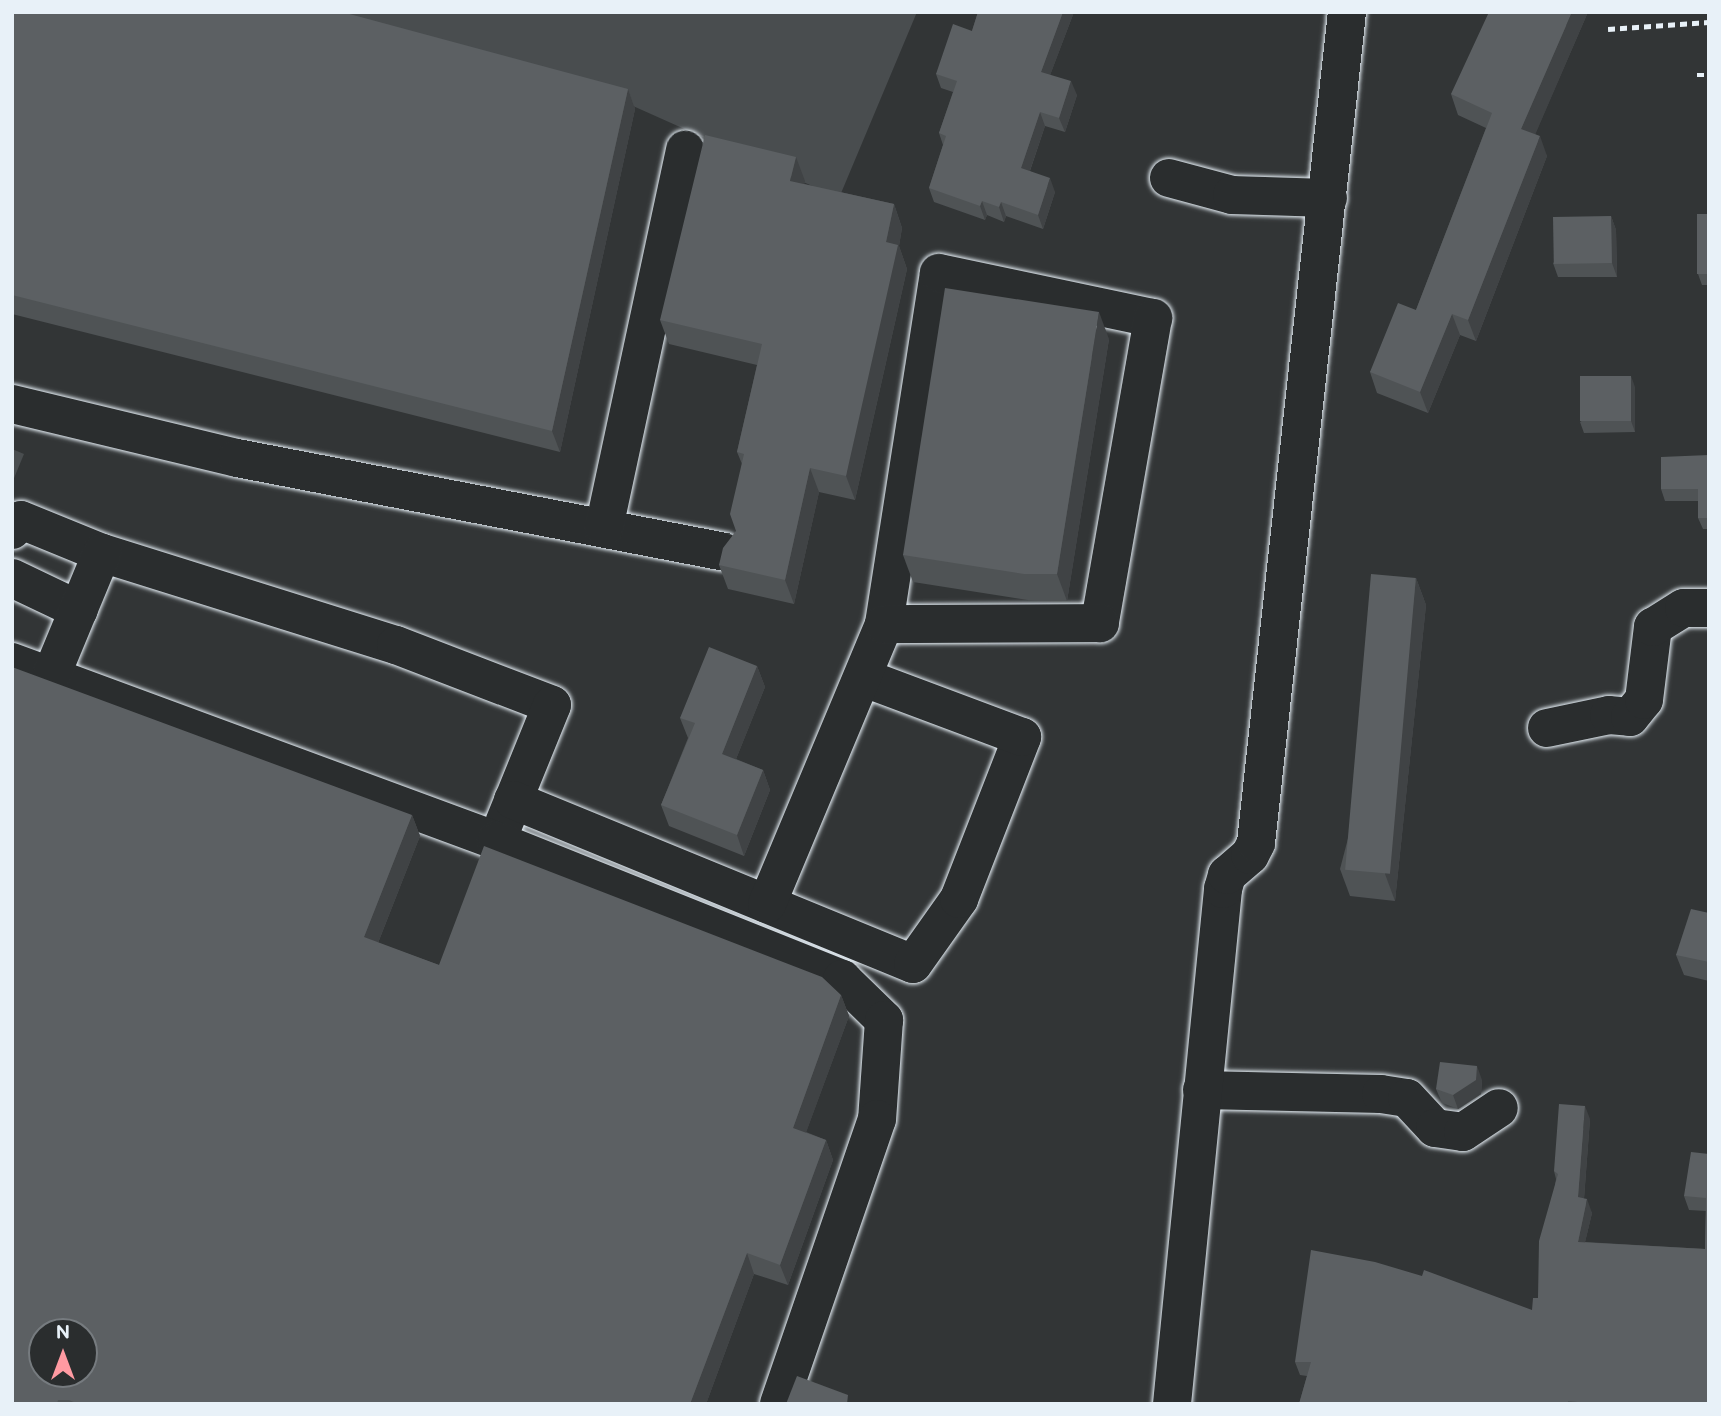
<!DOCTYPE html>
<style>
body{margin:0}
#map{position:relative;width:1721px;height:1416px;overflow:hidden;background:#323536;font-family:"Balsamiq Sans",sans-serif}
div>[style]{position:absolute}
.green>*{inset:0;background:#494d4f}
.path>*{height:4.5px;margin-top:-2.25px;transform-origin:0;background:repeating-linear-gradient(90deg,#e8f1f8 0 7px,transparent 0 12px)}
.roads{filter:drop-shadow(0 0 2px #e8f1f8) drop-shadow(0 0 2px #e8f1f8)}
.minor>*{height:38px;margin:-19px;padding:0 19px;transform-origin:19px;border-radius:19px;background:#2a2d2e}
.wall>*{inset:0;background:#4f5355}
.shaded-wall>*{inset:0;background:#404345}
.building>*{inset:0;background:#5c6063;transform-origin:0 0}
span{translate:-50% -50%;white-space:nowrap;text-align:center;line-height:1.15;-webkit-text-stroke:5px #2a2d2e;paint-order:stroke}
.frame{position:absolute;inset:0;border:14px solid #e8f1f8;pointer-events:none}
.north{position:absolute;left:28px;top:1318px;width:70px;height:70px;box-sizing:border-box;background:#2a2d2e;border:2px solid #767b7f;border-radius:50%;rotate:0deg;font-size:19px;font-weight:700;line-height:28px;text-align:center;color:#e8f1f8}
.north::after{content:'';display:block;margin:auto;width:24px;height:32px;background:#ff9aa2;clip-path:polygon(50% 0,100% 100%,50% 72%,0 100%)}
</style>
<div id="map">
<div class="green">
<div style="clip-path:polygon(289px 12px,917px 12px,839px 198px,633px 106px)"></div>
<div style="clip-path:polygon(12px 449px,24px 454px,12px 483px)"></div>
</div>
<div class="path">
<div style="left:1608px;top:29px;width:101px;rotate:-4deg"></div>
<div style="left:1697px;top:75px;width:12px"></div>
</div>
<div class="roads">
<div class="minor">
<div style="left:1169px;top:178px;width:65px;rotate:15.1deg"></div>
<div style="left:1232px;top:195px;width:96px;rotate:1.8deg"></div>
<div style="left:12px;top:404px;width:231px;rotate:13.5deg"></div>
<div style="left:237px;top:458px;width:495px;rotate:10.9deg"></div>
<div style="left:604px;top:528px;width:387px;rotate:-77.9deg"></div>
<div style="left:12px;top:530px;width:13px;rotate:-48deg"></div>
<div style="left:21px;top:520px;width:87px;rotate:22.2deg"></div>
<div style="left:102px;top:553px;width:308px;rotate:17.4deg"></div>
<div style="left:396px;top:645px;width:167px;rotate:21deg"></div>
<div style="left:552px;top:705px;width:127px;rotate:112.1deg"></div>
<div style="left:12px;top:578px;width:74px;rotate:25.5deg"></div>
<div style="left:12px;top:662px;width:517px;rotate:20.26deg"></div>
<div style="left:497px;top:841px;width:372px;rotate:21.8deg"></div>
<div style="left:842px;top:979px;width:59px;rotate:44.3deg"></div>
<div style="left:884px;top:1020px;width:99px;rotate:94deg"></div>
<div style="left:877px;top:1119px;width:301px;rotate:109deg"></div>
<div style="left:51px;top:676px;width:133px;rotate:-67.5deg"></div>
<div style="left:1547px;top:728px;width:63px;rotate:-11.8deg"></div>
<div style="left:1609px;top:715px;width:21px;rotate:5deg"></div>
<div style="left:1630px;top:717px;width:22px;rotate:-51deg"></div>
<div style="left:1644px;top:700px;width:74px;rotate:-83deg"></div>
<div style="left:1653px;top:627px;width:36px;rotate:-32deg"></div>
<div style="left:1684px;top:608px;width:25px"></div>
<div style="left:513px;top:800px;width:432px;rotate:22.3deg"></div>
<div style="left:913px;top:964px;width:80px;rotate:-54.7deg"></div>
<div style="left:959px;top:899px;width:174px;rotate:-68.7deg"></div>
<div style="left:1022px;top:737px;width:169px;rotate:-159.5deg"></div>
<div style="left:767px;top:904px;width:303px;rotate:-67.3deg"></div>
<div style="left:884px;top:624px;width:355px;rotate:-81.1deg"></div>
<div style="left:939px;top:273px;width:219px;rotate:11.9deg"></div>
<div style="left:1153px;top:318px;width:310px;rotate:99.9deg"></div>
<div style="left:1100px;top:623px;width:216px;rotate:179.7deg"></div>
<div style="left:1202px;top:1090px;width:179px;rotate:1.3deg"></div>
<div style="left:1381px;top:1094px;width:26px;rotate:9deg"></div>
<div style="left:1407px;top:1098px;width:41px;rotate:47deg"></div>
<div style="left:1435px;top:1128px;width:28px;rotate:8deg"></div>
<div style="left:1463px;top:1132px;width:43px;rotate:-33.7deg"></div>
<div style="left:1172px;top:1404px;width:518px;rotate:-84.34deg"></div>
<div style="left:1223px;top:889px;width:15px;rotate:-74deg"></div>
<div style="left:1227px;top:875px;width:30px;rotate:-41deg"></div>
<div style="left:1250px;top:855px;width:13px;rotate:-63deg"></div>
<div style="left:1256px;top:843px;width:836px;rotate:-83.75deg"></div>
</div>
</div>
<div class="wall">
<div style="clip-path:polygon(12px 12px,628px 89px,635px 109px,560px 452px,12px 314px)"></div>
<div style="clip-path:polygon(978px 12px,1074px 12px,1050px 75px,1077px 95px,1065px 132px,1045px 126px,1030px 171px,1055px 192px,1043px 229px,1006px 216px,1004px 222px,987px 215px,985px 220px,934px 202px,929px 188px,943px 145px,939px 133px,953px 92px,941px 88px,936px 74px,972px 31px)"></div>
<div style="clip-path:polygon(1588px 12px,1535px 134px,1547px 156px,1476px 341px,1460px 335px,1428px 413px,1377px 393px,1370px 372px,1416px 310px,1486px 128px,1458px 115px,1451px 94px)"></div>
<div style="clip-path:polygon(805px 181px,804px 184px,894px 204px,902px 228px,899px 246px,907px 269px,855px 500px,819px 492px,794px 604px,728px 589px,719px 565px,736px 531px,742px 464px,737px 452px,757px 365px,669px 344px,660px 320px)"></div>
<div style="clip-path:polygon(1709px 214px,1709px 285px,1702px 285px,1698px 274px)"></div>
<div style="clip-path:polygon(1611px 216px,1616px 230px,1617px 277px,1558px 277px,1553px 263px)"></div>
<div style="clip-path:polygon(1109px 339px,1067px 601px,1034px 601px,913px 582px,903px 555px)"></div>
<div style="clip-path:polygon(1635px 387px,1635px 432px,1584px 433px,1580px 422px)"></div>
<div style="clip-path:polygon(1709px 455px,1709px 529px,1703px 529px,1698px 518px,1698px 501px,1665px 501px,1661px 489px)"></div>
<div style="clip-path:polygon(1416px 578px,1426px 605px,1395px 901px,1350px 896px,1340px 869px)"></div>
<div style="clip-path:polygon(757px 666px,765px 687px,736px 759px,763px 770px,770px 790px,744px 856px,669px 826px,661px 805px,688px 738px,680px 718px)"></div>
<div style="clip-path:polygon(412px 815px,420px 836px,378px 943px,439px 965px,841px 995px,849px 1016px,806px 1132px,826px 1140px,833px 1160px,788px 1285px,754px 1274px,706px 1404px,12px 1404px)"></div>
<div style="clip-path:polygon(1709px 913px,1709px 981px,1684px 975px,1676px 955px)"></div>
<div style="clip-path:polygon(1482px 1080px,1481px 1094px,1458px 1109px,1442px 1103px,1436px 1089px)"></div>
<div style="clip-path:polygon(1590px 1119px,1584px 1199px,1592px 1213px,1585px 1242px,1705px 1249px,1706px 1211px,1689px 1210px,1684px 1196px,1709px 1154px,1709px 1404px,1299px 1404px,1307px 1376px,1300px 1375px,1295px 1362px,1532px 1310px,1538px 1298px,1556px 1179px,1554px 1171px)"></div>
</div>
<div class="shaded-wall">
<div style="clip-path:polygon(1063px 12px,1074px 12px,1046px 86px,1041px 72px)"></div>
<div style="clip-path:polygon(1572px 12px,1588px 12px,1529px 149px,1521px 129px)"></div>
<div style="clip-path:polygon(1071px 81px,1077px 95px,1065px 132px,1059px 118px)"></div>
<div style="clip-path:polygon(628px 89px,635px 109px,560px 452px,552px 431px)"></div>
<div style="clip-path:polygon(1040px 112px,1045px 126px,1026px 182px,1021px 168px)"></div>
<div style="clip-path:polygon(1540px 136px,1547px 156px,1476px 341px,1468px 320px)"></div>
<div style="clip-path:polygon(796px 157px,805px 181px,799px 205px,790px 181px)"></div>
<div style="clip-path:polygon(1050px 178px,1055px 192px,1043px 229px,1038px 215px)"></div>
<div style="clip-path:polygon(982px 201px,987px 215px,985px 220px,980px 206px)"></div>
<div style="clip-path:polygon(1001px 202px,1006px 216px,1004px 222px,999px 207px)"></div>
<div style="clip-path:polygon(894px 204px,902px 228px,899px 246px,907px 269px,855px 500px,846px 476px,886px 242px)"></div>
<div style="clip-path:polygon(1611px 216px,1616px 230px,1617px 277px,1612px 263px)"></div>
<div style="clip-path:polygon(1099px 312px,1109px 339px,1067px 601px,1057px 574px)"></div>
<div style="clip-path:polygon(1452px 314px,1460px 335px,1428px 413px,1420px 392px)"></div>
<div style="clip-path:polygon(1631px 376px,1635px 387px,1635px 432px,1631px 421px)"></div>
<div style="clip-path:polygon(810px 468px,819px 492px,794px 604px,785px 580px)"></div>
<div style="clip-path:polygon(1416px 578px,1426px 605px,1395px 901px,1385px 874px)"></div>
<div style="clip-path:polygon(757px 666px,765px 687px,730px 774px,722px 754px)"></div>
<div style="clip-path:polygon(763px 770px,770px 790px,744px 856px,737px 835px)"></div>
<div style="clip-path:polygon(412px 815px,420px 836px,372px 958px,364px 937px)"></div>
<div style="clip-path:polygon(841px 995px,849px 1016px,800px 1149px,793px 1128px)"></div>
<div style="clip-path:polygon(1477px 1066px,1482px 1080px,1481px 1094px,1458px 1109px,1453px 1095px)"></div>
<div style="clip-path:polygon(1585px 1106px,1590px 1119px,1583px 1211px,1578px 1197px)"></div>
<div style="clip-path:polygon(826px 1140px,833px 1160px,788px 1285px,780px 1265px)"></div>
<div style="clip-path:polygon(1587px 1199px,1592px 1213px,1582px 1255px,1578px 1242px)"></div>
<div style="clip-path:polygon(747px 1253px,754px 1274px,706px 1404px,690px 1404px)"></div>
</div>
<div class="building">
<div style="clip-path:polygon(12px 12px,342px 12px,628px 89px,552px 431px,12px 295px)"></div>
<div style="clip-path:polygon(978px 12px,1063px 12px,1041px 72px,1071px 81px,1059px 118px,1040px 112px,1021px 168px,1050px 178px,1038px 215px,1001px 202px,999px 207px,982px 201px,980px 206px,929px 188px,946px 136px,939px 133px,957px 81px,936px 74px,953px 24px,972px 31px)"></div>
<div style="clip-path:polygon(1489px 12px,1572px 12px,1521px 129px,1540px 136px,1468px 320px,1452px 314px,1420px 392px,1370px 372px,1398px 303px,1416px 310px,1492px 113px,1451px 94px)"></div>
<div style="clip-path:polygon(705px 135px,796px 157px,790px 181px,894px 204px,886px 242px,898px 245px,846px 476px,810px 468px,785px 580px,719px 565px,723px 548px,736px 531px,730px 514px,744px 454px,737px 452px,762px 344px,660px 320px)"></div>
<div style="left:1697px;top:214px;width:12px;height:60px"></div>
<div style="left:1611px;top:216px;width:47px;height:58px;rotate:89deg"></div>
<div style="clip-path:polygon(945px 288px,1099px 312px,1057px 574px,1024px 574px,903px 555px)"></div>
<div style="left:1631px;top:376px;width:45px;height:51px;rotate:90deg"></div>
<div style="clip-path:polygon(1709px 455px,1709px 518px,1698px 518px,1698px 489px,1661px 489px,1661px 457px)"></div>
<div style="left:1371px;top:574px;width:45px;height:297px;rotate:5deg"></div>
<div style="clip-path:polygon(709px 647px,757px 666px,722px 754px,763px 770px,737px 835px,661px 805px,695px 723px,680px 718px)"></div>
<div style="clip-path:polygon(evenodd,12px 667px,412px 815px,364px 937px,439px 965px,484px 846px,822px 977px,841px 995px,793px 1128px,826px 1140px,780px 1265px,747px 1253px,690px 1404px,78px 1404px,69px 1400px,58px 1400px,57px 1404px,12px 1404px,12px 667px,42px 1332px,84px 1332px,84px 1374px,42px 1374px,42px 1332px)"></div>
<div style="clip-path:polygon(1691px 909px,1709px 913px,1709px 962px,1676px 955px)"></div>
<div style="clip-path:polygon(1440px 1062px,1477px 1066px,1476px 1080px,1453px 1095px,1436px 1089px)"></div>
<div style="clip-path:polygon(1559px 1104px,1585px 1106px,1578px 1197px,1587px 1199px,1578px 1242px,1705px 1249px,1706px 1198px,1684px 1196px,1691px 1152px,1709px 1154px,1709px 1404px,1597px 1404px,1568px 1401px,1568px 1404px,1299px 1404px,1311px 1362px,1295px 1362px,1311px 1250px,1375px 1262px,1422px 1276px,1424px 1270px,1532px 1310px,1533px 1298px,1538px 1298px,1539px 1241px,1558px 1174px,1554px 1171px)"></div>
<div style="clip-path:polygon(797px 1376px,848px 1395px,847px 1404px,786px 1404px)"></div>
</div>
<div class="frame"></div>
<div class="north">N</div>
</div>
